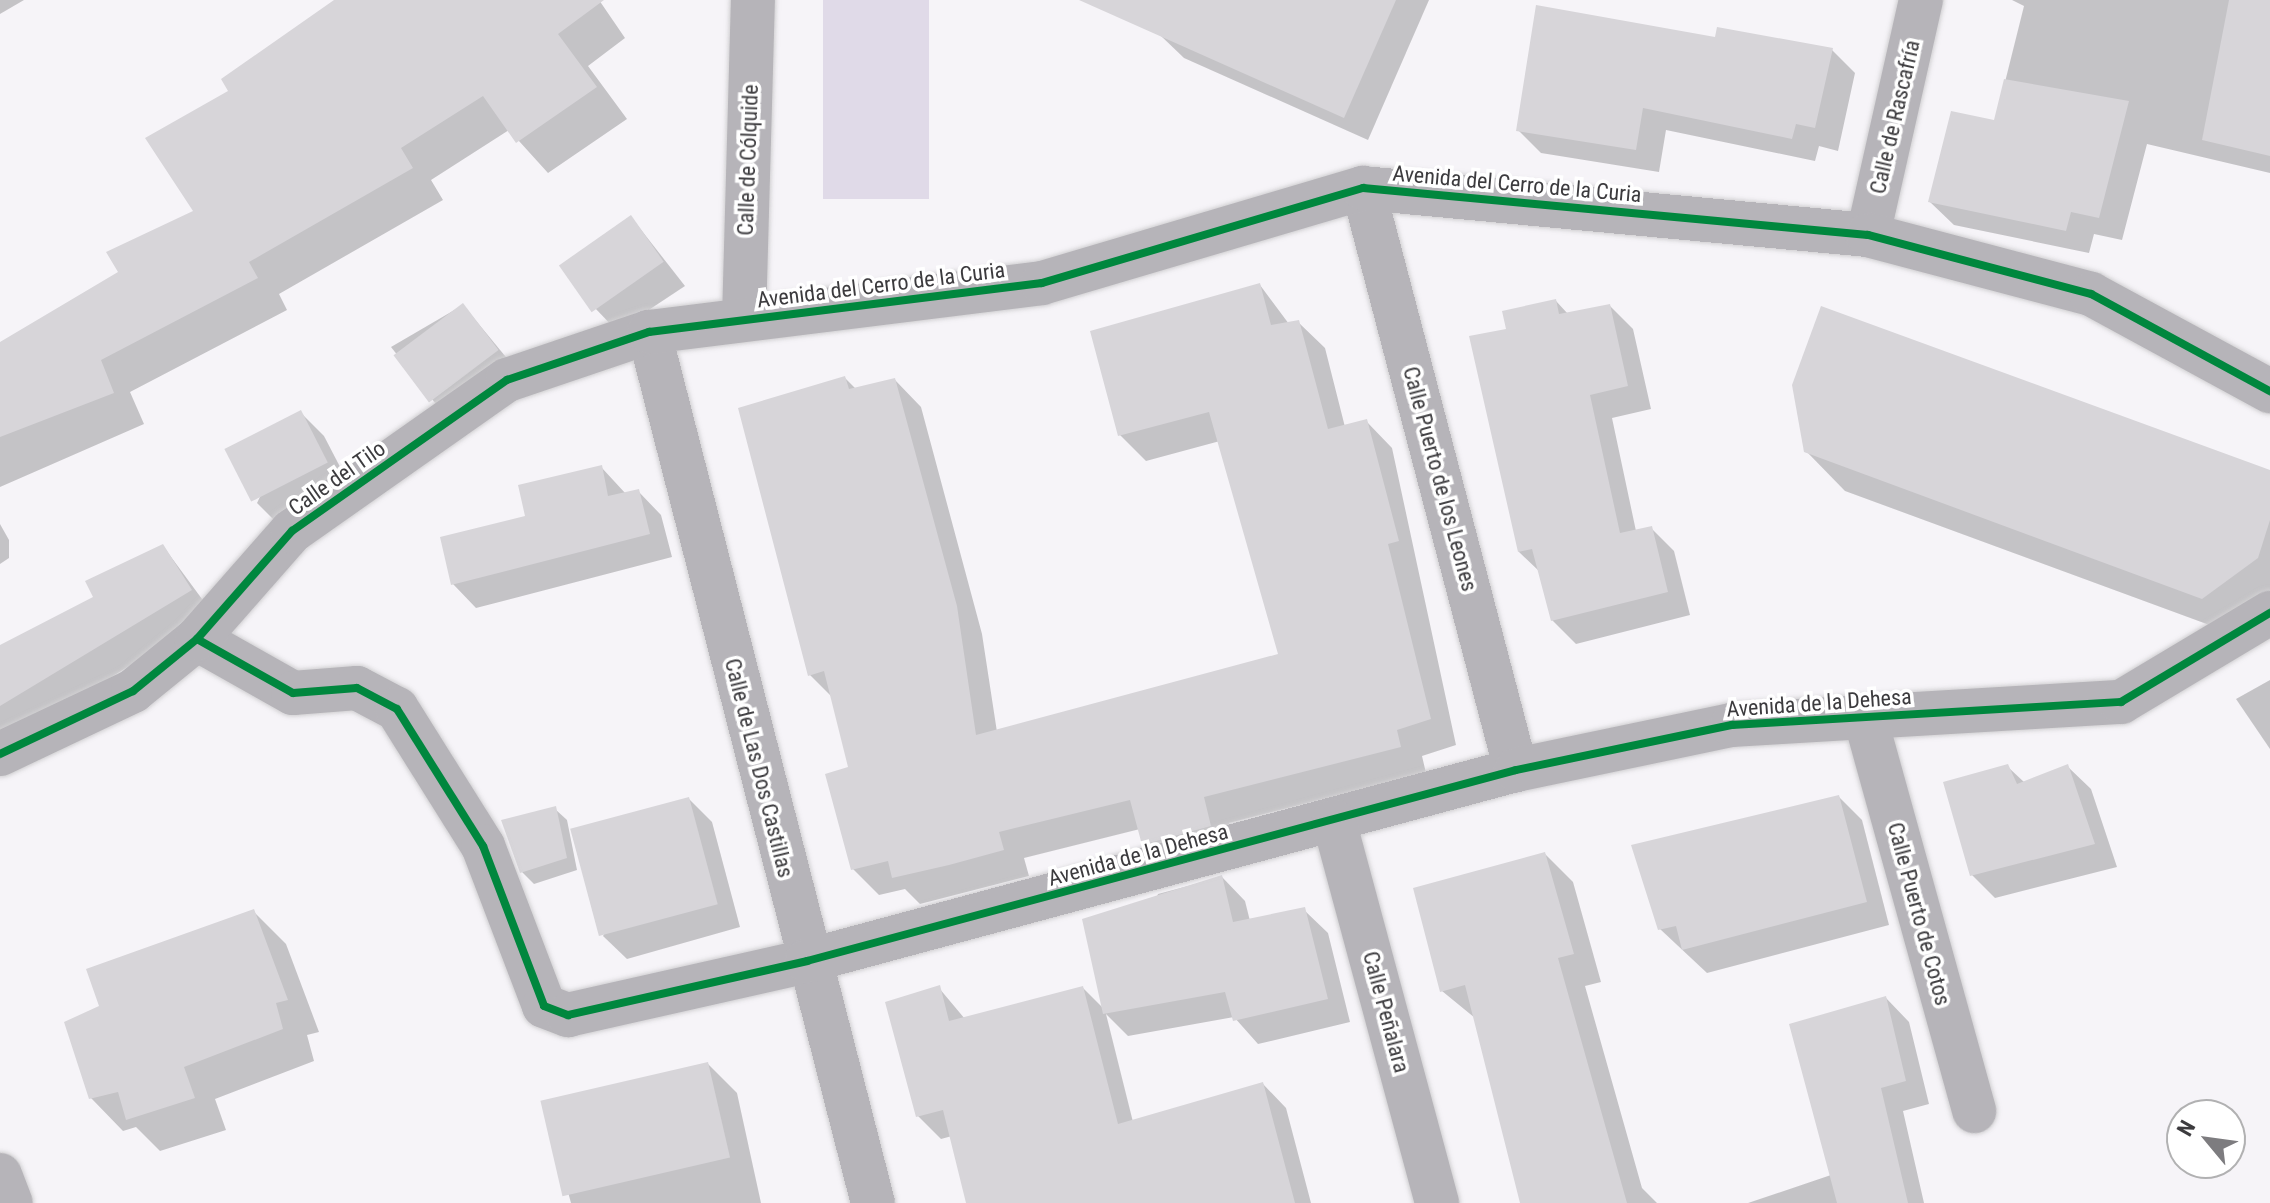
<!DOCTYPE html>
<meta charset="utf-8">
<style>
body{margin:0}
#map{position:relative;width:2270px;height:1203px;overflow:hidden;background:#f6f4f8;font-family:"Roboto Condensed",sans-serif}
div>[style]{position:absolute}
.green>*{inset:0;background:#e0dae8;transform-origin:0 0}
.shadow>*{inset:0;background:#0003}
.building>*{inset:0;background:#d7d5d9;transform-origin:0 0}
.roads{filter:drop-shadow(0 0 2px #d1d0d2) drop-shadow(0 0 2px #d1d0d2)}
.minor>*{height:44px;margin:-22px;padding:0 22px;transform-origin:22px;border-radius:22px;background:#b6b4b9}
.cycleway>*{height:8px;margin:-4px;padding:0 4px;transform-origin:4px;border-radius:4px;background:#00873e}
span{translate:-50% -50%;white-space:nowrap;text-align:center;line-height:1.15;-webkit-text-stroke:7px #fff;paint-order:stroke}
.street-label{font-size:22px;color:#3c3b3e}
.north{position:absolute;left:2166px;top:1099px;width:80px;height:80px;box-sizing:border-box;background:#fff;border:2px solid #b1b1b2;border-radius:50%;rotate:299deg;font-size:22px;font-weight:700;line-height:32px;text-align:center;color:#3c3b3e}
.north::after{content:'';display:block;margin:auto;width:28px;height:36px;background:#7d7c7f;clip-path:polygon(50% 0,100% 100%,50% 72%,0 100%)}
</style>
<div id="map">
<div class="green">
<div style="left:823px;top:0;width:106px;height:199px"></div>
</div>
<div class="shadow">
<div style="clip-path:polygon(0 0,24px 0,0 14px)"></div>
<div style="clip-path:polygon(338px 0,599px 0,625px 38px,588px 66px,627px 119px,548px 173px,509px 130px,431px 180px,443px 200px,279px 294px,287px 310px,130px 392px,144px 424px,0 487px,0 344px,120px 272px,196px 212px,231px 91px)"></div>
<div style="clip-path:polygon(1176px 0,1429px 0,1368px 140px,1184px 58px,1160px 35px)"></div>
<div style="clip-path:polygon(2012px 0,2270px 0,2270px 173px,2147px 144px,2122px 240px,2094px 234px,2089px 253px,1954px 225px,1930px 202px,1995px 122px,2024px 6px)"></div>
<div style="clip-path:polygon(1717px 39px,1832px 50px,1855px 73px,1838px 151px,1819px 146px,1815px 161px,1666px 130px,1659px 172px,1541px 153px,1518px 130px)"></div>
<div style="clip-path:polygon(631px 217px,685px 286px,617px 331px,594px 307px)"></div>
<div style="clip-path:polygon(1260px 285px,1289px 324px,1298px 322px,1325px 348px,1345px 427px,1366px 421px,1392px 448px,1456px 745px,1422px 756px,1426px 773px,1229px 823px,1236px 852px,1170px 870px,1140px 829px,1024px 858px,1029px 876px,920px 904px,905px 889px,879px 895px,853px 869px,850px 769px,833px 698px,810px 675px,845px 378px,856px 389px,895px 380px,921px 407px,982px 634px,997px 732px,1281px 656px,1220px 441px,1146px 461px,1120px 435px)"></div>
<div style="clip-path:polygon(1556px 301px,1568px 314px,1610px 306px,1633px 329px,1651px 409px,1612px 418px,1636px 531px,1651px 528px,1674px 551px,1690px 615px,1576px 644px,1552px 620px,1540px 572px,1519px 552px,1509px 331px)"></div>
<div style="clip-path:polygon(463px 305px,520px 374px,447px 418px,391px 347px)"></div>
<div style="clip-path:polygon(301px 413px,324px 436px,350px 486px,280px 526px,257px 503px)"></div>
<div style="clip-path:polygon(1806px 451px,2270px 472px,2270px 616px,2242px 637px,1845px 491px)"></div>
<div style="clip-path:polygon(602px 468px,626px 494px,638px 491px,661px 515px,672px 557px,476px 608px,453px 584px,528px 518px)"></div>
<div style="clip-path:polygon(0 524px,9px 540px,9px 558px,0 564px)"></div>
<div style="clip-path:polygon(163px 546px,213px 614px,0 746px,0 647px,96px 598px)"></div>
<div style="clip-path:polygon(2270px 680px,2270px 749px,2236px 699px)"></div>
<div style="clip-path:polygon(2067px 766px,2091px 789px,2117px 867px,1995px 898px,1972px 875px,2008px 767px,2025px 783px)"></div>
<div style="clip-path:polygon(1839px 797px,1862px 820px,1889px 925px,1707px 973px,1660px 929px)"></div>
<div style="clip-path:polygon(689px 799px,712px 822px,740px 927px,627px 959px,603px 936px)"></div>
<div style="clip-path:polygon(555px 809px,567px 820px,577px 870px,534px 884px,522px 872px)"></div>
<div style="clip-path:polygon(1545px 854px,1573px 882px,1601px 982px,1585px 986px,1642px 1188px,1657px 1203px,1523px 1203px,1475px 1018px,1442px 991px)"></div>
<div style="clip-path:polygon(1222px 877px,1245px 901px,1250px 921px,1304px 910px,1328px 933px,1350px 1022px,1258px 1044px,1234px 1017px,1128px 1036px,1106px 1014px,1133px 1122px,1263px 1084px,1286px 1108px,1311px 1203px,968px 1203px,952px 1136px,941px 1139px,918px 1116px,939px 988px,965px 1019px,1083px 988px,1105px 1010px,1158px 894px)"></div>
<div style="clip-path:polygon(254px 912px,286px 944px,319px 1032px,307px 1035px,314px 1061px,215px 1099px,226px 1130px,160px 1151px,136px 1127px,123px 1131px,91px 1098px,101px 1007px)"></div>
<div style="clip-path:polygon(1886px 998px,1909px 1022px,1929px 1104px,1903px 1111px,1924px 1203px,1748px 1203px,1831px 1175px)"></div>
<div style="clip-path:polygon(708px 1064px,737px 1093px,761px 1203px,571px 1203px,544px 1105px)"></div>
</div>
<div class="building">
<div style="clip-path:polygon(334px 0,604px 0,558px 34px,597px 87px,516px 143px,483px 96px,401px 148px,413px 168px,249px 262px,258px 278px,101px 360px,114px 393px,0 437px,0 342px,118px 272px,106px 252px,193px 211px,145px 138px,228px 91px,221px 79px)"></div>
<div style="clip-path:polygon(1079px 0,1396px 0,1344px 118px)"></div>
<div style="clip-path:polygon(2229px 0,2270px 0,2270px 156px,2202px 140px)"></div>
<div style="clip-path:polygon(1536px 5px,1715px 37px,1717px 27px,1833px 48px,1815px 128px,1796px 124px,1792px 139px,1643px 108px,1636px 150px,1516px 131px)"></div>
<div style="clip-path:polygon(2004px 79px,2129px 101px,2099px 218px,2071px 212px,2066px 231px,1928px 202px,1951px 111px,1994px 120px)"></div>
<div style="left:631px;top:215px;width:57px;height:88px;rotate:55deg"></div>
<div style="clip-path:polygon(1260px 283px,1271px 325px,1299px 320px,1328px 429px,1367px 419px,1399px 541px,1388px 544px,1431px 719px,1397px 730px,1401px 747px,1204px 797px,1211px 826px,1142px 845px,1130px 800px,999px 832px,1004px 850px,949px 865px,892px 878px,888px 861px,851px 870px,825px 774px,848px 767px,824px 671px,808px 676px,738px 408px,845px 376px,849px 389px,895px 378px,957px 606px,976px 735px,1278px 654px,1209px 412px,1118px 436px,1090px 331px)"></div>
<div style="clip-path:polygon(1556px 299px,1559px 314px,1610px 304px,1628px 386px,1590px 395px,1620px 533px,1652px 526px,1668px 592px,1551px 621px,1532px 549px,1518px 552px,1469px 336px,1506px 329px,1502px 311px)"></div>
<div style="left:463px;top:303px;width:59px;height:87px;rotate:53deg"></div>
<div style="clip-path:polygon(1821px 306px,2270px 470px,2270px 520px,2258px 558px,2202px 599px,1804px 452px,1792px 385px)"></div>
<div style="left:301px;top:410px;width:59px;height:86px;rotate:63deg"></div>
<div style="clip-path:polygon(602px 465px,608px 496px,639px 489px,650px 534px,451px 585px,440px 537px,525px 516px,518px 485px)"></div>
<div style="clip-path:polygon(163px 544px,192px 590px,0 706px,0 645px,93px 597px,85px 581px)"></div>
<div style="clip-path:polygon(2008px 764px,2017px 784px,2068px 764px,2095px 844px,1970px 876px,1943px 782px)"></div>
<div style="clip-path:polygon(1839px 795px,1867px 902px,1682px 950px,1676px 926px,1658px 930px,1631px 845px)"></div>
<div style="left:689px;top:797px;width:111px;height:123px;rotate:75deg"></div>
<div style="clip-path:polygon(556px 806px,567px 858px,520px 873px,501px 820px)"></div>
<div style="clip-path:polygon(1545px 852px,1574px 954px,1558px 958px,1627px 1203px,1520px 1203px,1465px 985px,1440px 992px,1413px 888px)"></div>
<div style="clip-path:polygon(1222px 875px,1233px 922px,1305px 907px,1328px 999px,1233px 1021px,1225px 992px,1103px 1014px,1082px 919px)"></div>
<div style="clip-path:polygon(254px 909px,288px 1000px,276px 1003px,283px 1029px,184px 1067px,195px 1098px,126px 1120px,118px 1092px,89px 1099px,64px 1022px,99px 1006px,86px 969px)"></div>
<div style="clip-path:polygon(940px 985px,949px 1021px,1083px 986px,1118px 1124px,1263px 1082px,1295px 1203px,966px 1203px,943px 1110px,916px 1117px,885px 1002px)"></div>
<div style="clip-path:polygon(1886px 996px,1906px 1081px,1881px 1088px,1908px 1203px,1837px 1203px,1789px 1024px)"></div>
<div style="left:708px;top:1062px;width:98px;height:172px;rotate:77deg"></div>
</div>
<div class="roads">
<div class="minor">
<div style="left:1363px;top:188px;width:602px;rotate:75.27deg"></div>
<div style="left:1868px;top:235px;width:241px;rotate:-77.3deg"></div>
<div style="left:744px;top:319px;width:319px;rotate:-88.4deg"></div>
<div style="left:649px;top:332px;width:899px;rotate:75.58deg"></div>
<div style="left:197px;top:639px;width:110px;rotate:29.4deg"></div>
<div style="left:293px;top:693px;width:64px;rotate:-4.5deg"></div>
<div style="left:357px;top:688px;width:45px;rotate:27.7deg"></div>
<div style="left:397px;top:709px;width:162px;rotate:57.9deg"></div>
<div style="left:483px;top:846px;width:171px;rotate:69.1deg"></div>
<div style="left:544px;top:1006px;width:26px;rotate:21deg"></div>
<div style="left:568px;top:1015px;width:245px;rotate:-12.7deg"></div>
<div style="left:807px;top:961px;width:734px;rotate:-15.08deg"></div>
<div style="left:1516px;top:770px;width:221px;rotate:-11.8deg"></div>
<div style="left:1732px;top:725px;width:390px;rotate:-3.4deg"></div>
<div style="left:2121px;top:702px;width:174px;rotate:-30.9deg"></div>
<div style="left:1865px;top:717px;width:409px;rotate:74.5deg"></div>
<div style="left:0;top:754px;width:147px;rotate:-25.3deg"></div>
<div style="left:133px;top:691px;width:82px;rotate:-39.1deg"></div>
<div style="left:197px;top:639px;width:144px;rotate:-48.7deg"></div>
<div style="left:292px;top:531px;width:263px;rotate:-35.1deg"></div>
<div style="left:507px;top:380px;width:150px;rotate:-18.7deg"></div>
<div style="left:649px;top:332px;width:396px;rotate:-7.1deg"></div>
<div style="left:1042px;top:283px;width:335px;rotate:-16.5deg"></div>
<div style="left:1363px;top:188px;width:507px;rotate:5.32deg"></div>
<div style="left:1868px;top:235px;width:231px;rotate:14.8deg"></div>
<div style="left:2091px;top:294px;width:204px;rotate:28.5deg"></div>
<div style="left:1334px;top:821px;width:396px;rotate:74.9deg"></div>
<div style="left:0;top:1175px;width:30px;rotate:69deg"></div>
</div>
</div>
<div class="cycleway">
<div style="left:197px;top:639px;width:110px;rotate:29.4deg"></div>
<div style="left:293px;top:693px;width:64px;rotate:-4.5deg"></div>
<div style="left:357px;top:688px;width:45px;rotate:27.7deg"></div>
<div style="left:397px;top:709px;width:162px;rotate:57.9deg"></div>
<div style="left:483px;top:846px;width:171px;rotate:69.1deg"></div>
<div style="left:544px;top:1006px;width:26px;rotate:21deg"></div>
<div style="left:568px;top:1015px;width:245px;rotate:-12.7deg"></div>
<div style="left:807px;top:961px;width:734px;rotate:-15.08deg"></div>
<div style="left:1516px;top:770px;width:221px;rotate:-11.8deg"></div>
<div style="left:1732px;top:725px;width:390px;rotate:-3.4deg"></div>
<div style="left:2121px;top:702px;width:174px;rotate:-30.9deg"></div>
<div style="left:0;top:754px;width:147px;rotate:-25.3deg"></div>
<div style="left:133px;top:691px;width:82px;rotate:-39.1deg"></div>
<div style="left:197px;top:639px;width:144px;rotate:-48.7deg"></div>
<div style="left:292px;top:531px;width:263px;rotate:-35.1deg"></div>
<div style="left:507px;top:380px;width:150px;rotate:-18.7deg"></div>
<div style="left:649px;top:332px;width:396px;rotate:-7.1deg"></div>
<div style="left:1042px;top:283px;width:335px;rotate:-16.5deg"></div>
<div style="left:1363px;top:188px;width:507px;rotate:5.32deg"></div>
<div style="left:1868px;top:235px;width:231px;rotate:14.8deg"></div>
<div style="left:2091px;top:294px;width:204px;rotate:28.5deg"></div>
</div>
<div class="street-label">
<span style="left:1895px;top:117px;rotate:-77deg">Calle de Rascafría</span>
<span style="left:748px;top:160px;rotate:-88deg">Calle de Cólquide</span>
<span style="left:1517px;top:184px;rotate:5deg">Avenida del Cerro de la Curia</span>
<span style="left:881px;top:285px;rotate:-7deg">Avenida del Cerro de la Curia</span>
<span style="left:337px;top:478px;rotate:-35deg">Calle del Tilo</span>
<span style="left:1440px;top:479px;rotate:75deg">Calle Puerto de los Leones</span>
<span style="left:1819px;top:703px;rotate:-4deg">Avenida de la Dehesa</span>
<span style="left:759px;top:768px;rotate:76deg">Calle de Las Dos Castillas</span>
<span style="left:1138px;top:855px;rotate:-15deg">Avenida de la Dehesa</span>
<span style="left:1919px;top:914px;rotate:75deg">Calle Puerto de Cotos</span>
<span style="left:1386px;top:1012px;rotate:75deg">Calle Peñalara</span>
</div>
<div class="north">N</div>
</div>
